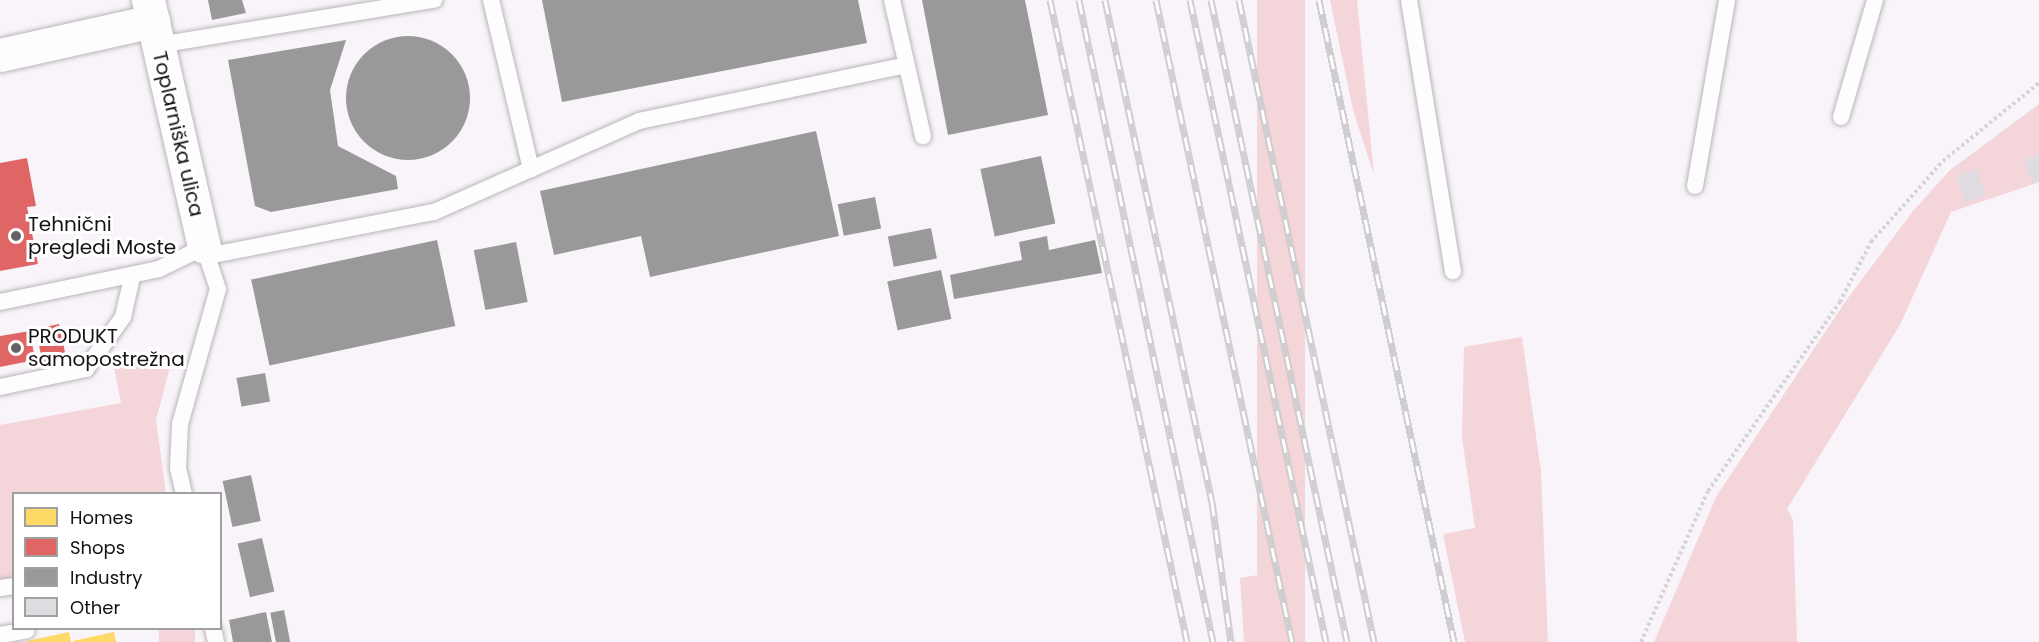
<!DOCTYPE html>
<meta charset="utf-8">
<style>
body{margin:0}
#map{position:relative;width:2039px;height:642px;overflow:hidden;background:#f9f4fa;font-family:Poppins,sans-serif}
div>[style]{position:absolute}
.green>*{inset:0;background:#f4d5da;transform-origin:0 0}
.homes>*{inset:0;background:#ffd966}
.shops>*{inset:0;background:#e06666;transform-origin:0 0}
.industry>*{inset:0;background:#999;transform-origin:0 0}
.round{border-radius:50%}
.building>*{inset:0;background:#dfdce1;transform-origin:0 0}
.path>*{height:4px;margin-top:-2px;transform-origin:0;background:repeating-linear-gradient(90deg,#d4d3d5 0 3px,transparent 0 6px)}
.roads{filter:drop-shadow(0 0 2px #b9b5ba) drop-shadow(0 0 2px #b9b5ba)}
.lane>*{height:16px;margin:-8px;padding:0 8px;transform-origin:8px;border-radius:8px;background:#fefdfe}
.street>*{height:33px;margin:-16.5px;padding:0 16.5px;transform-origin:16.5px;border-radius:16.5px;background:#fefdfe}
.rail>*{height:7px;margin-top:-3.5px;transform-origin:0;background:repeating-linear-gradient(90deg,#fff 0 14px,#cecdd0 0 28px);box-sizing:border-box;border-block:2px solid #cecdd0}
.dots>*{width:16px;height:16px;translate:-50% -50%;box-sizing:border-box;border:3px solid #fff;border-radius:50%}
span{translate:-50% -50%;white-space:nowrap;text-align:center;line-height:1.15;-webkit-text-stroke:6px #fff;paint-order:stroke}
.street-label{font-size:20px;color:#151115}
.poi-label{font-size:20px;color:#151115}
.left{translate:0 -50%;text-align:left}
.legend{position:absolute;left:12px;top:492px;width:210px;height:138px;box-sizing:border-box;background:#fff;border:2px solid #a1a0a1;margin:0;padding:8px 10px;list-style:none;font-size:18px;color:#151115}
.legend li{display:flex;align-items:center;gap:12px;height:30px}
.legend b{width:30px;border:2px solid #a1a0a1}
</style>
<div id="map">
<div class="green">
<div style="left:1257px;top:0;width:48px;height:656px"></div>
<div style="clip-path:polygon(1330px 0,1357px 0,1374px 175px,1353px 110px)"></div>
<div style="clip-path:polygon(2039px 104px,2039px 182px,1951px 212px,1900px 325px,1787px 509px,1793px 520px,1797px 642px,1654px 642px,1716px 497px,1845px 302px,1913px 211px,1950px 170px)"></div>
<div style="clip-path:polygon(1522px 337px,1541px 471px,1548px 642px,1465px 642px,1443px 534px,1475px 528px,1462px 437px,1464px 347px)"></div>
<div style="clip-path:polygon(174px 352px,156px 420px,166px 493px,14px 494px,13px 578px,0 579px,0 425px,121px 403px,113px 363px)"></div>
<div style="clip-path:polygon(1258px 575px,1271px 642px,1244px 642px,1240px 578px)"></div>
<div style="left:159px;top:629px;width:36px;height:13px"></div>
</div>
<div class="homes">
<div style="clip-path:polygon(69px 632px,71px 642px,27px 642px,27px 641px)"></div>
<div style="clip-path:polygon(114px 632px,116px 642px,73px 642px,73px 641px)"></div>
</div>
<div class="shops">
<div style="clip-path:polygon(27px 158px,36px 206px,27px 207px,38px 264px,0 271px,0 163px)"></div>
<div style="left:59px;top:324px;width:34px;height:24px;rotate:78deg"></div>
<div style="clip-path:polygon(30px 331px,35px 360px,0 367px,0 336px)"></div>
</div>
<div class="industry">
<div style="clip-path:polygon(208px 0,242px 0,246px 13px,212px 20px)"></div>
<div style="clip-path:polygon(542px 0,858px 0,867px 43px,562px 102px)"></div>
<div style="clip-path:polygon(922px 0,1025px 0,1048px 115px,948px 135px)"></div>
<div class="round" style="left:346px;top:36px;width:124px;height:124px"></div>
<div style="clip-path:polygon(346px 40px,330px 90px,338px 146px,396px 176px,398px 189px,271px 212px,255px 206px,228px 60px)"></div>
<div style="clip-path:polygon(816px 131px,839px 236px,650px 277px,641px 236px,554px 255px,540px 191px)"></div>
<div style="left:1041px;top:156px;width:69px;height:62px;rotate:78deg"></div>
<div style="left:875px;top:197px;width:32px;height:38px;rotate:79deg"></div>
<div style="left:931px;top:228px;width:31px;height:44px;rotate:79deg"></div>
<div style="clip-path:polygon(1047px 236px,1049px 250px,1095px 240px,1102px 273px,954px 299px,950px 275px,1022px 260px,1019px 242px)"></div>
<div style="left:437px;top:240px;width:88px;height:190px;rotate:78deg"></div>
<div style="left:516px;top:242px;width:61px;height:43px;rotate:79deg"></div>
<div style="left:941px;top:270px;width:50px;height:55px;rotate:78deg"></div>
<div style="left:265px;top:373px;width:29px;height:29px;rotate:80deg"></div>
<div style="left:251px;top:475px;width:47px;height:29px;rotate:78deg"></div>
<div style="left:262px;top:538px;width:55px;height:25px;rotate:77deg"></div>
<div style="left:284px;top:610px;width:33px;height:14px;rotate:79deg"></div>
<div style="clip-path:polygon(266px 612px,272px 642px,233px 642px,229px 620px)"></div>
</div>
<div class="building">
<div style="clip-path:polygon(2039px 154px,2039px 182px,2033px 184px,2024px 160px)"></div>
<div style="left:1977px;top:169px;width:28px;height:21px;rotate:72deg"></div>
</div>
<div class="path">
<div style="left:1641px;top:642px;width:165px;rotate:-66.1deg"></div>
<div style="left:1708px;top:491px;width:231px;rotate:-55.1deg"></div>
<div style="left:1840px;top:302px;width:68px;rotate:-62.7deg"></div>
<div style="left:1871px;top:242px;width:108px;rotate:-48.4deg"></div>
<div style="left:1943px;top:161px;width:124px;rotate:-39.1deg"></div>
</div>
<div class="roads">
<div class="lane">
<div style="left:491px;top:0;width:174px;rotate:76.7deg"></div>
<div style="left:892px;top:0;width:140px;rotate:77.2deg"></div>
<div style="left:1409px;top:0;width:275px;rotate:80.8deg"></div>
<div style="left:158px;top:45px;width:280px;rotate:-9.3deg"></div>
<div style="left:1841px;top:117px;width:122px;rotate:-73.8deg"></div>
<div style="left:1695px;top:186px;width:189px;rotate:-80.2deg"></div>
<div style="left:207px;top:256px;width:231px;rotate:-11deg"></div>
<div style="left:434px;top:212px;width:224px;rotate:-23.9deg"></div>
<div style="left:639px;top:121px;width:273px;rotate:-11.8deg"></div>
<div style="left:0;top:302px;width:162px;rotate:-11.7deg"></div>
<div style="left:159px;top:269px;width:50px;rotate:-26.1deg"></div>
<div style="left:204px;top:247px;width:44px;rotate:71.6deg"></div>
<div style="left:218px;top:289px;width:140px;rotate:105.7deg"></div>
<div style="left:180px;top:424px;width:44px;rotate:92.6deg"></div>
<div style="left:178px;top:468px;width:27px;rotate:77deg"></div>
<div style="left:0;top:387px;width:88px;rotate:-11.8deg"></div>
<div style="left:86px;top:369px;width:64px;rotate:-54.6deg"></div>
<div style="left:123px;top:317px;width:41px;rotate:-77.3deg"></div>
<div style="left:0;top:588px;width:14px;rotate:-8deg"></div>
<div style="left:213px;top:628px;width:14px;rotate:78deg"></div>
<div style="left:0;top:635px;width:27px;rotate:-10deg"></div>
</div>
<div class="street">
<div style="left:148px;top:0;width:253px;rotate:77.2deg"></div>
<div style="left:0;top:55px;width:157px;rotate:-12.5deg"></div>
</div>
</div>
<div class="rail">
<div style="left:1050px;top:0;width:656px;rotate:77.95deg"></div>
<div style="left:1079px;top:0;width:656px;rotate:78.21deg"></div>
<div style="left:1105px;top:0;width:513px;rotate:77.97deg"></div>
<div style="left:1212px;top:502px;width:141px;rotate:82.3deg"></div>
<div style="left:1156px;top:0;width:656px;rotate:78.04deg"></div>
<div style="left:1190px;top:0;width:656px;rotate:78.04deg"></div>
<div style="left:1211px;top:0;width:656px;rotate:78.04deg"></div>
<div style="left:1239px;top:0;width:656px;rotate:78.12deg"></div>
<div style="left:1319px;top:0;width:656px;rotate:78.12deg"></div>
</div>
<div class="dots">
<div style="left:16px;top:236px;background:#656065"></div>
<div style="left:16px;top:348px;background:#656065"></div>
</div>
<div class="street-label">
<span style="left:178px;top:134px;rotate:77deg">Toplarniška ulica</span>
</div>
<div class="poi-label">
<span class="left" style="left:28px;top:236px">Tehnični<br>pregledi Moste</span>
<span class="left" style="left:28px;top:348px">PRODUKT<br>samopostrežna</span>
</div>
<ul class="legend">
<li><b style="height:16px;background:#ffd966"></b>Homes</li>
<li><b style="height:16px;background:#e06666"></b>Shops</li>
<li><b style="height:16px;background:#999"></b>Industry</li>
<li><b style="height:16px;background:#dfdce1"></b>Other</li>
</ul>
</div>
